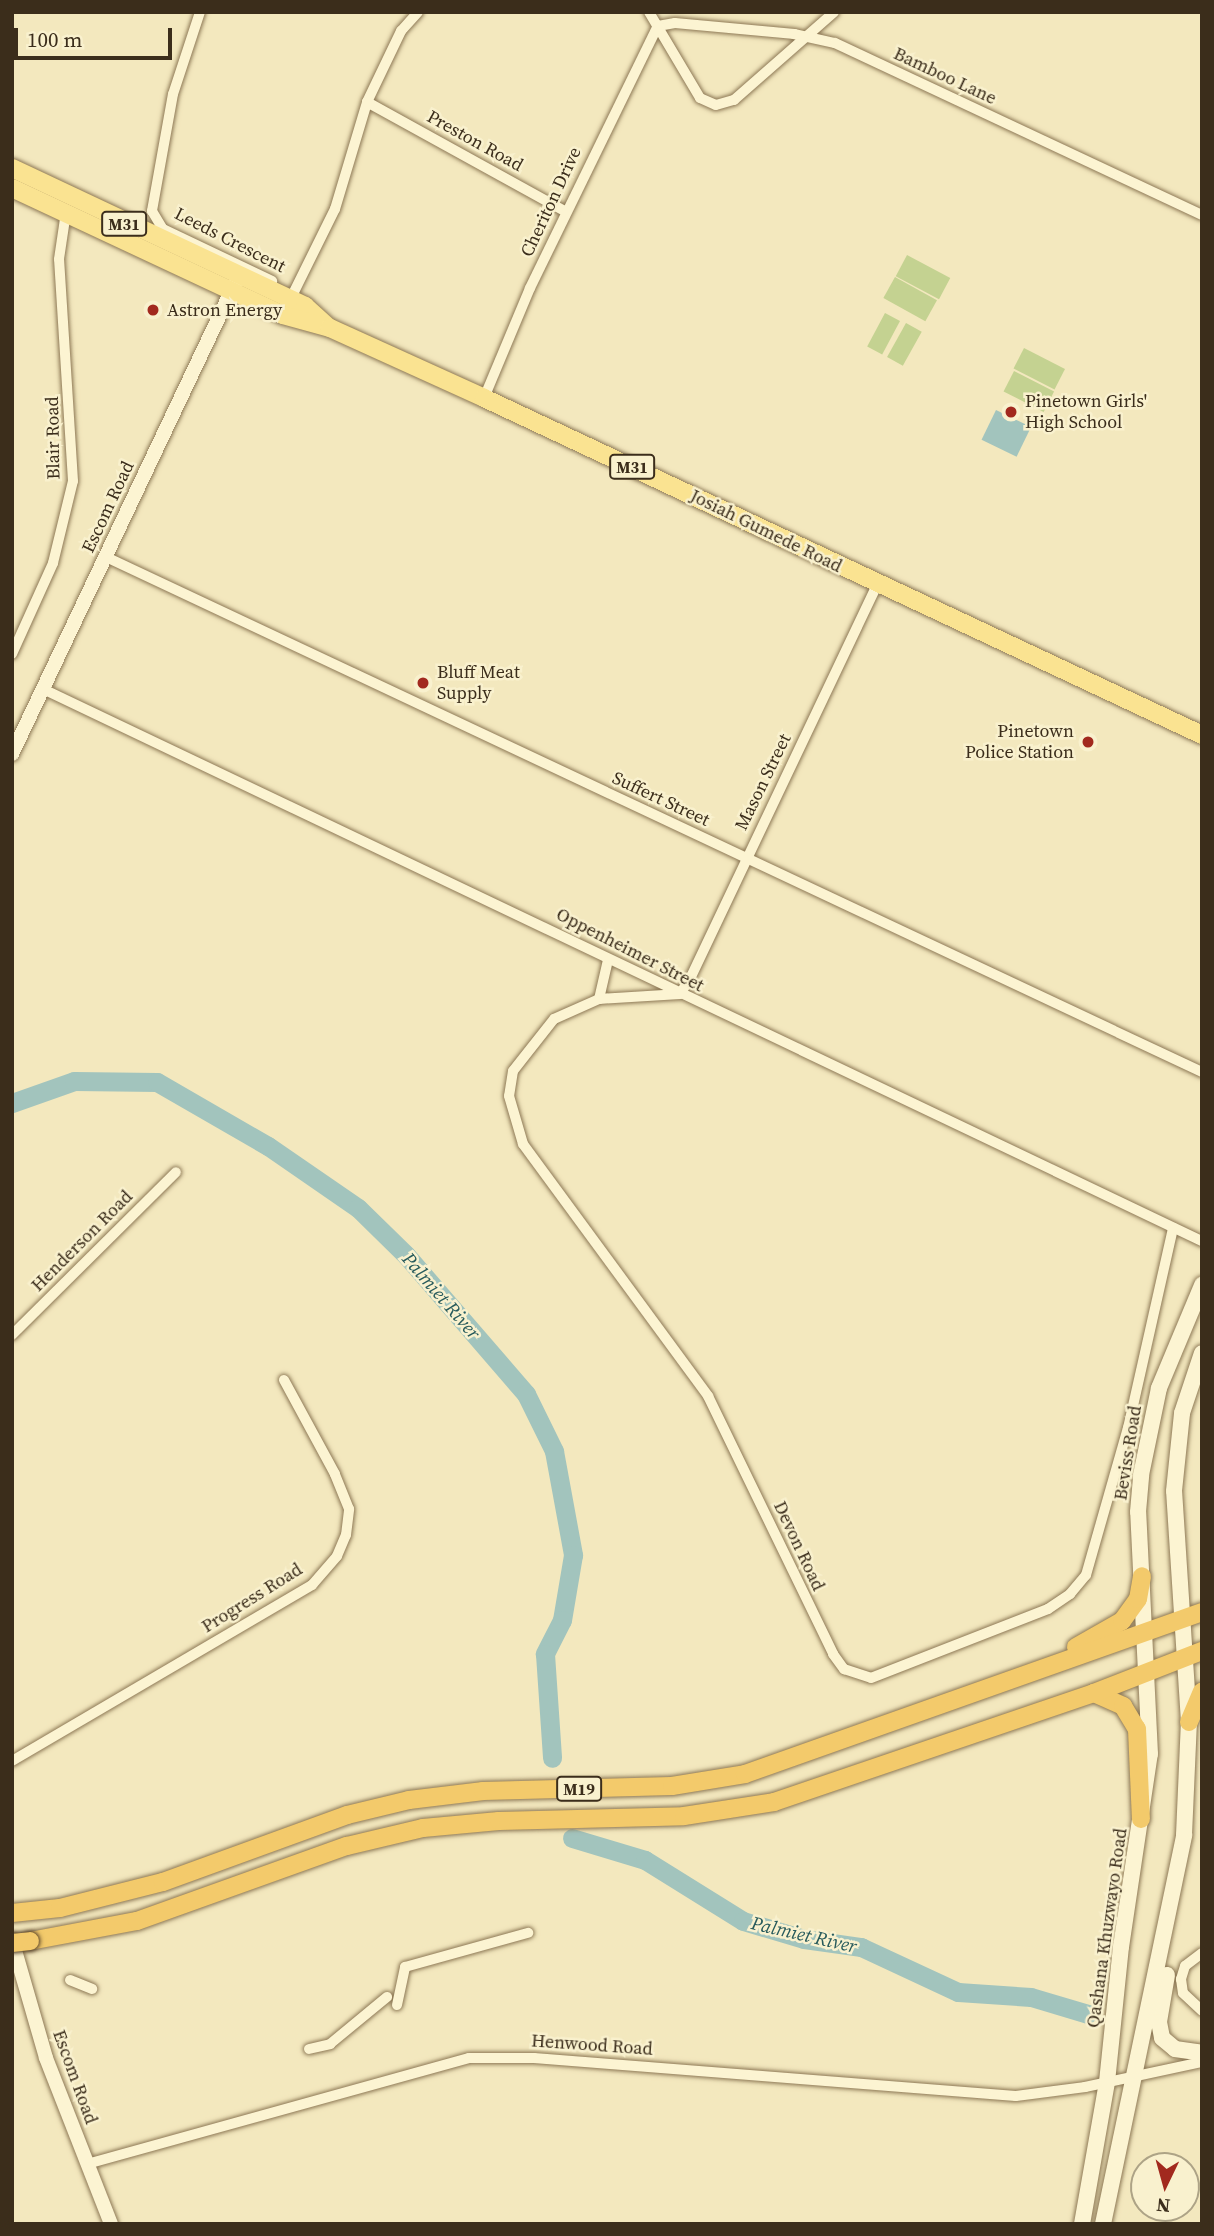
<!DOCTYPE html>
<style>
body{margin:0}
#map{position:relative;width:1214px;height:2236px;overflow:hidden;background:#f3e8be;font-family:"Source Serif 4",serif}
div>[style]{position:absolute}
.green>*{inset:0;background:#c4d291;transform-origin:0 0}
.water>*{inset:0;background:#a2c4bd;transform-origin:0 0}
.river>*{height:19px;margin:-9.5px;padding:0 9.5px;transform-origin:9.5px;border-radius:9.5px;background:#a2c4bd}
.roads{filter:drop-shadow(0 0 2px #8d7855) drop-shadow(0 0 2px #8d7855)}
.minor>*{height:10px;margin:-5px;padding:0 5px;transform-origin:5px;border-radius:5px;background:#fcf4d2}
.tertiary>*{height:14px;margin:-7px;padding:0 7px;transform-origin:7px;border-radius:7px;background:#fcf4d2}
.secondary>*{height:16px;margin:-8px;padding:0 8px;transform-origin:8px;border-radius:8px;background:#fcf4d2}
.primary>*{height:18px;margin:-9px;padding:0 9px;transform-origin:9px;border-radius:9px;background:#fae391}
.trunk>*{height:18px;margin:-9px;padding:0 9px;transform-origin:9px;border-radius:9px;background:#f3ca6b}
.bridges{filter:drop-shadow(0 0 2px #5a452a) drop-shadow(0 0 2px #5a452a)}
.trunk-bridge>*{height:18px;margin:-9px;padding:0 9px;transform-origin:9px;border-radius:9px;background:#f3ca6b}
.dots>*{width:19px;height:19px;translate:-50% -50%;box-sizing:border-box;border:4px solid #f9f1ce;border-radius:50%}
span{translate:-50% -50%;white-space:nowrap;text-align:center;line-height:1.15;-webkit-text-stroke:5px #f9f1ce;paint-order:stroke}
.shield-label span{padding:2px 5px;background:#f9f1ce;border:2px solid;border-radius:5px;-webkit-text-stroke-width:0}
.shield-label{font-size:16px;color:#3b2d1b;font-weight:700}
.street-label{font-size:18px;color:#3b2d1b}
.poi-label{font-size:18px;color:#3b2d1b}
.left{translate:0 -50%;text-align:left}
.right{translate:-100% -50%;text-align:right}
.water-label{font-size:19px;color:#285b5c;font-style:italic}
.frame{position:absolute;inset:0;border:14px solid #3b2d1b;pointer-events:none}
.north{position:absolute;left:1130px;top:2152px;width:70px;height:70px;box-sizing:border-box;background:#f9f1ce;border:2px solid #ada386;border-radius:50%;rotate:185deg;font-size:19px;font-weight:700;line-height:28px;text-align:center;color:#3b2d1b}
.north::after{content:'';display:block;margin:auto;width:24px;height:32px;background:#a2291e;clip-path:polygon(50% 0,100% 100%,50% 72%,0 100%)}
.scale{position:absolute;left:14px;top:28px;width:158px;height:32px;box-sizing:border-box;border:4px solid #3b2d1b;border-top:0;padding-left:9px;font-size:21px;line-height:24px;white-space:nowrap;color:#3b2d1b;-webkit-text-stroke:5px #f9f1ce;paint-order:stroke}
</style>
<div id="map">
<div class="green">
<div style="left:907px;top:255px;width:49px;height:24px;rotate:28deg"></div>
<div style="left:895px;top:277px;width:48px;height:24px;rotate:29deg"></div>
<div style="left:885px;top:313px;width:17px;height:38px;rotate:28deg"></div>
<div style="left:906px;top:323px;width:18px;height:39px;rotate:29deg"></div>
<div style="left:1024px;top:348px;width:46px;height:23px;rotate:27deg"></div>
<div style="left:1014px;top:371px;width:45px;height:23px;rotate:27deg"></div>
</div>
<div class="water">
<div style="left:996px;top:410px;width:39px;height:33px;rotate:26deg"></div>
</div>
<div class="river">
<div style="left:12px;top:1103px;width:66px;rotate:-19.5deg"></div>
<div style="left:74px;top:1081px;width:83px;rotate:0.7deg"></div>
<div style="left:157px;top:1082px;width:128px;rotate:30deg"></div>
<div style="left:268px;top:1146px;width:109px;rotate:34.6deg"></div>
<div style="left:358px;top:1208px;width:67px;rotate:44.4deg"></div>
<div style="left:406px;top:1255px;width:184px;rotate:49.2deg"></div>
<div style="left:526px;top:1394px;width:64px;rotate:63.8deg"></div>
<div style="left:554px;top:1451px;width:106px;rotate:79.6deg"></div>
<div style="left:573px;top:1555px;width:66px;rotate:99.6deg"></div>
<div style="left:562px;top:1620px;width:38px;rotate:117deg"></div>
<div style="left:545px;top:1654px;width:104px;rotate:86.1deg"></div>
<div style="left:572px;top:1838px;width:76px;rotate:16.8deg"></div>
<div style="left:645px;top:1860px;width:115px;rotate:31.9deg"></div>
<div style="left:743px;top:1921px;width:64px;rotate:16.4deg"></div>
<div style="left:804px;top:1939px;width:58px;rotate:8deg"></div>
<div style="left:861px;top:1947px;width:107px;rotate:24.9deg"></div>
<div style="left:958px;top:1992px;width:73px;rotate:3.9deg"></div>
<div style="left:1031px;top:1997px;width:59px;rotate:16.6deg"></div>
</div>
<div class="roads">
<div class="minor">
<div style="left:200px;top:12px;width:86px;rotate:108.2deg"></div>
<div style="left:173px;top:94px;width:119px;rotate:100.2deg"></div>
<div style="left:152px;top:211px;width:21px;rotate:59deg"></div>
<div style="left:163px;top:229px;width:121px;rotate:25.5deg"></div>
<div style="left:649px;top:12px;width:100px;rotate:59.3deg"></div>
<div style="left:700px;top:98px;width:17px;rotate:24deg"></div>
<div style="left:716px;top:105px;width:19px;rotate:-16deg"></div>
<div style="left:734px;top:100px;width:133px;rotate:-41.3deg"></div>
<div style="left:658px;top:26px;width:17px;rotate:-10deg"></div>
<div style="left:675px;top:23px;width:120px;rotate:5.3deg"></div>
<div style="left:794px;top:34px;width:42px;rotate:12.4deg"></div>
<div style="left:835px;top:43px;width:405px;rotate:25.1deg"></div>
<div style="left:367px;top:102px;width:227px;rotate:28.9deg"></div>
<div style="left:289px;top:302px;width:104px;rotate:-63.7deg"></div>
<div style="left:335px;top:209px;width:112px;rotate:-73.3deg"></div>
<div style="left:367px;top:102px;width:79px;rotate:-64.4deg"></div>
<div style="left:401px;top:31px;width:25px;rotate:-48deg"></div>
<div style="left:484px;top:398px;width:119px;rotate:-67.3deg"></div>
<div style="left:530px;top:288px;width:292px;rotate:-64deg"></div>
<div style="left:106px;top:557px;width:1211px;rotate:25.17deg"></div>
<div style="left:877px;top:585px;width:434px;rotate:115.4deg"></div>
<div style="left:691px;top:977px;width:20px;rotate:123deg"></div>
<div style="left:680px;top:994px;width:81px;rotate:176.5deg"></div>
<div style="left:599px;top:999px;width:49px;rotate:156deg"></div>
<div style="left:554px;top:1019px;width:66px;rotate:128.3deg"></div>
<div style="left:513px;top:1071px;width:25px;rotate:99deg"></div>
<div style="left:509px;top:1096px;width:50px;rotate:73.7deg"></div>
<div style="left:523px;top:1144px;width:313px;rotate:53.7deg"></div>
<div style="left:708px;top:1396px;width:287px;rotate:64.1deg"></div>
<div style="left:833px;top:1654px;width:19px;rotate:54deg"></div>
<div style="left:844px;top:1669px;width:28px;rotate:18deg"></div>
<div style="left:871px;top:1678px;width:190px;rotate:-21.3deg"></div>
<div style="left:1048px;top:1609px;width:27px;rotate:-34deg"></div>
<div style="left:1070px;top:1594px;width:25px;rotate:-50deg"></div>
<div style="left:1086px;top:1575px;width:153px;rotate:-74.1deg"></div>
<div style="left:1128px;top:1428px;width:205px;rotate:-77.3deg"></div>
<div style="left:12px;top:654px;width:100px;rotate:-65.7deg"></div>
<div style="left:53px;top:563px;width:84px;rotate:-76.3deg"></div>
<div style="left:73px;top:481px;width:222px;rotate:-93.6deg"></div>
<div style="left:59px;top:259px;width:48px;rotate:-81.5deg"></div>
<div style="left:43px;top:689px;width:1284px;rotate:25.47deg"></div>
<div style="left:599px;top:999px;width:39px;rotate:-77deg"></div>
<div style="left:12px;top:1335px;width:231px;rotate:-44.8deg"></div>
<div style="left:12px;top:1761px;width:348px;rotate:-30.4deg"></div>
<div style="left:312px;top:1585px;width:38px;rotate:-49deg"></div>
<div style="left:337px;top:1556px;width:23px;rotate:-67deg"></div>
<div style="left:346px;top:1535px;width:26px;rotate:-83deg"></div>
<div style="left:349px;top:1509px;width:38px;rotate:-112deg"></div>
<div style="left:335px;top:1474px;width:107px;rotate:-118.5deg"></div>
<div style="left:1202px;top:1953px;width:21px;rotate:143deg"></div>
<div style="left:1185px;top:1966px;width:14px;rotate:107deg"></div>
<div style="left:1181px;top:1979px;width:14px;rotate:82deg"></div>
<div style="left:1183px;top:1993px;width:26px;rotate:43deg"></div>
<div style="left:70px;top:1980px;width:24px;rotate:22deg"></div>
<div style="left:397px;top:2005px;width:39px;rotate:-78deg"></div>
<div style="left:405px;top:1967px;width:128px;rotate:-15.5deg"></div>
<div style="left:309px;top:2049px;width:22px;rotate:-13deg"></div>
<div style="left:330px;top:2044px;width:74px;rotate:-39.5deg"></div>
<div style="left:87px;top:2164px;width:396px;rotate:-15.5deg"></div>
<div style="left:469px;top:2058px;width:65px"></div>
<div style="left:534px;top:2058px;width:483px;rotate:4.5deg"></div>
<div style="left:1016px;top:2096px;width:70px;rotate:-7.4deg"></div>
<div style="left:1085px;top:2087px;width:120px;rotate:-12.1deg"></div>
</div>
<div class="tertiary">
<div style="left:12px;top:754px;width:523px;rotate:-64.66deg"></div>
<div style="left:12px;top:1940px;width:123px;rotate:73.9deg"></div>
<div style="left:46px;top:2058px;width:178px;rotate:68.6deg"></div>
</div>
<div class="secondary">
<div style="left:1167px;top:1975px;width:48px;rotate:99.7deg"></div>
<div style="left:1159px;top:2022px;width:16px;rotate:79deg"></div>
<div style="left:1162px;top:2038px;width:17px;rotate:40deg"></div>
<div style="left:1175px;top:2049px;width:27px;rotate:8deg"></div>
<div style="left:1082px;top:2224px;width:144px;rotate:-80deg"></div>
<div style="left:1107px;top:2082px;width:136px;rotate:-84.1deg"></div>
<div style="left:1121px;top:1947px;width:195px;rotate:-81.5deg"></div>
<div style="left:1150px;top:1754px;width:242px;rotate:-92.8deg"></div>
<div style="left:1138px;top:1512px;width:37px;rotate:-85deg"></div>
<div style="left:1141px;top:1475px;width:89px;rotate:-78.3deg"></div>
<div style="left:1159px;top:1388px;width:112px;rotate:-67.3deg"></div>
<div style="left:1103px;top:2224px;width:397px;rotate:-78.2deg"></div>
<div style="left:1184px;top:1835px;width:113px;rotate:-87.5deg"></div>
<div style="left:1189px;top:1722px;width:231px;rotate:-93.7deg"></div>
<div style="left:1174px;top:1491px;width:78px;rotate:-84.1deg"></div>
<div style="left:1182px;top:1413px;width:63px;rotate:-71.6deg"></div>
</div>
<div class="primary">
<div style="left:12px;top:168px;width:324px;rotate:25.2deg"></div>
<div style="left:305px;top:306px;width:30px;rotate:42deg"></div>
<div style="left:12px;top:188px;width:299px;rotate:25.1deg"></div>
<div style="left:283px;top:315px;width:49px;rotate:15.5deg"></div>
<div style="left:330px;top:328px;width:169px;rotate:24.4deg"></div>
<div style="left:484px;top:398px;width:793px;rotate:25.14deg"></div>
</div>
<div class="trunk">
<div style="left:1076px;top:1647px;width:53px;rotate:-29.5deg"></div>
<div style="left:1122px;top:1621px;width:27px;rotate:-54deg"></div>
<div style="left:1138px;top:1599px;width:23px;rotate:-80deg"></div>
<div style="left:1094px;top:1693px;width:32px;rotate:24deg"></div>
<div style="left:1123px;top:1706px;width:27px;rotate:59deg"></div>
<div style="left:1137px;top:1729px;width:90px;rotate:87.5deg"></div>
<div style="left:1189px;top:1722px;width:33px;rotate:-67deg"></div>
<div style="left:12px;top:1913px;width:48px;rotate:-5.9deg"></div>
<div style="left:60px;top:1908px;width:106px;rotate:-14.2deg"></div>
<div style="left:163px;top:1882px;width:196px;rotate:-20deg"></div>
<div style="left:347px;top:1815px;width:64px;rotate:-13.6deg"></div>
<div style="left:409px;top:1800px;width:75px;rotate:-6.9deg"></div>
<div style="left:483px;top:1791px;width:189px;rotate:-1.5deg"></div>
<div style="left:672px;top:1786px;width:74px;rotate:-9.3deg"></div>
<div style="left:745px;top:1774px;width:485px;rotate:-19.5deg"></div>
<div style="left:30px;top:1941px;width:109px;rotate:-10.6deg"></div>
<div style="left:137px;top:1921px;width:223px;rotate:-19.7deg"></div>
<div style="left:347px;top:1846px;width:78px;rotate:-13.3deg"></div>
<div style="left:423px;top:1828px;width:76px;rotate:-5.3deg"></div>
<div style="left:499px;top:1821px;width:185px;rotate:-1.5deg"></div>
<div style="left:684px;top:1816px;width:91px;rotate:-8.8deg"></div>
<div style="left:774px;top:1802px;width:338px;rotate:-18.8deg"></div>
<div style="left:1094px;top:1693px;width:116px;rotate:-21.3deg"></div>
</div>
</div>
<div class="bridges">
<div class="trunk-bridge">
<div style="left:12px;top:1943px;width:18px;rotate:-6deg"></div>
</div>
</div>
<div class="dots">
<div style="left:153px;top:310px;background:#a2291e"></div>
<div style="left:1011px;top:412px;background:#a2291e"></div>
<div style="left:423px;top:683px;background:#a2291e"></div>
<div style="left:1088px;top:742px;background:#a2291e"></div>
</div>
<div class="shield-label">
<span style="left:124px;top:224px">M31</span>
<span style="left:632px;top:467px">M31</span>
<span style="left:579px;top:1789px">M19</span>
</div>
<div class="street-label">
<span style="left:945px;top:76px;rotate:25deg">Bamboo Lane</span>
<span style="left:475px;top:141px;rotate:29deg">Preston Road</span>
<span style="left:551px;top:202px;rotate:-65deg">Cheriton Drive</span>
<span style="left:230px;top:240px;rotate:27deg">Leeds Crescent</span>
<span style="left:53px;top:438px;rotate:-91deg">Blair Road</span>
<span style="left:108px;top:507px;rotate:-65deg">Escom Road</span>
<span style="left:766px;top:531px;rotate:26deg">Josiah Gumede Road</span>
<span style="left:763px;top:782px;rotate:-64deg">Mason Street</span>
<span style="left:661px;top:799px;rotate:25deg">Suffert Street</span>
<span style="left:630px;top:950px;rotate:27deg">Oppenheimer Street</span>
<span style="left:82px;top:1241px;rotate:-45deg">Henderson Road</span>
<span style="left:1128px;top:1453px;rotate:-81deg">Beviss Road</span>
<span style="left:799px;top:1546px;rotate:65deg">Devon Road</span>
<span style="left:252px;top:1598px;rotate:-32deg">Progress Road</span>
<span style="left:1107px;top:1928px;rotate:-82deg">Qashana Khuzwayo Road</span>
<span style="left:592px;top:2045px;rotate:4deg">Henwood Road</span>
<span style="left:75px;top:2077px;rotate:70deg">Escom Road</span>
</div>
<div class="poi-label">
<span class="left" style="left:167px;top:310px">Astron Energy</span>
<span class="left" style="left:1025px;top:412px">Pinetown Girls'<br>High School</span>
<span class="left" style="left:437px;top:683px">Bluff Meat<br>Supply</span>
<span class="right" style="left:1074px;top:742px">Pinetown<br>Police Station</span>
</div>
<div class="water-label">
<span style="left:441px;top:1296px;rotate:49deg">Palmiet River</span>
<span style="left:804px;top:1935px;rotate:13deg">Palmiet River</span>
</div>
<div class="frame"></div>
<div class="north">N</div>
<div class="scale">100 m</div>
</div>
